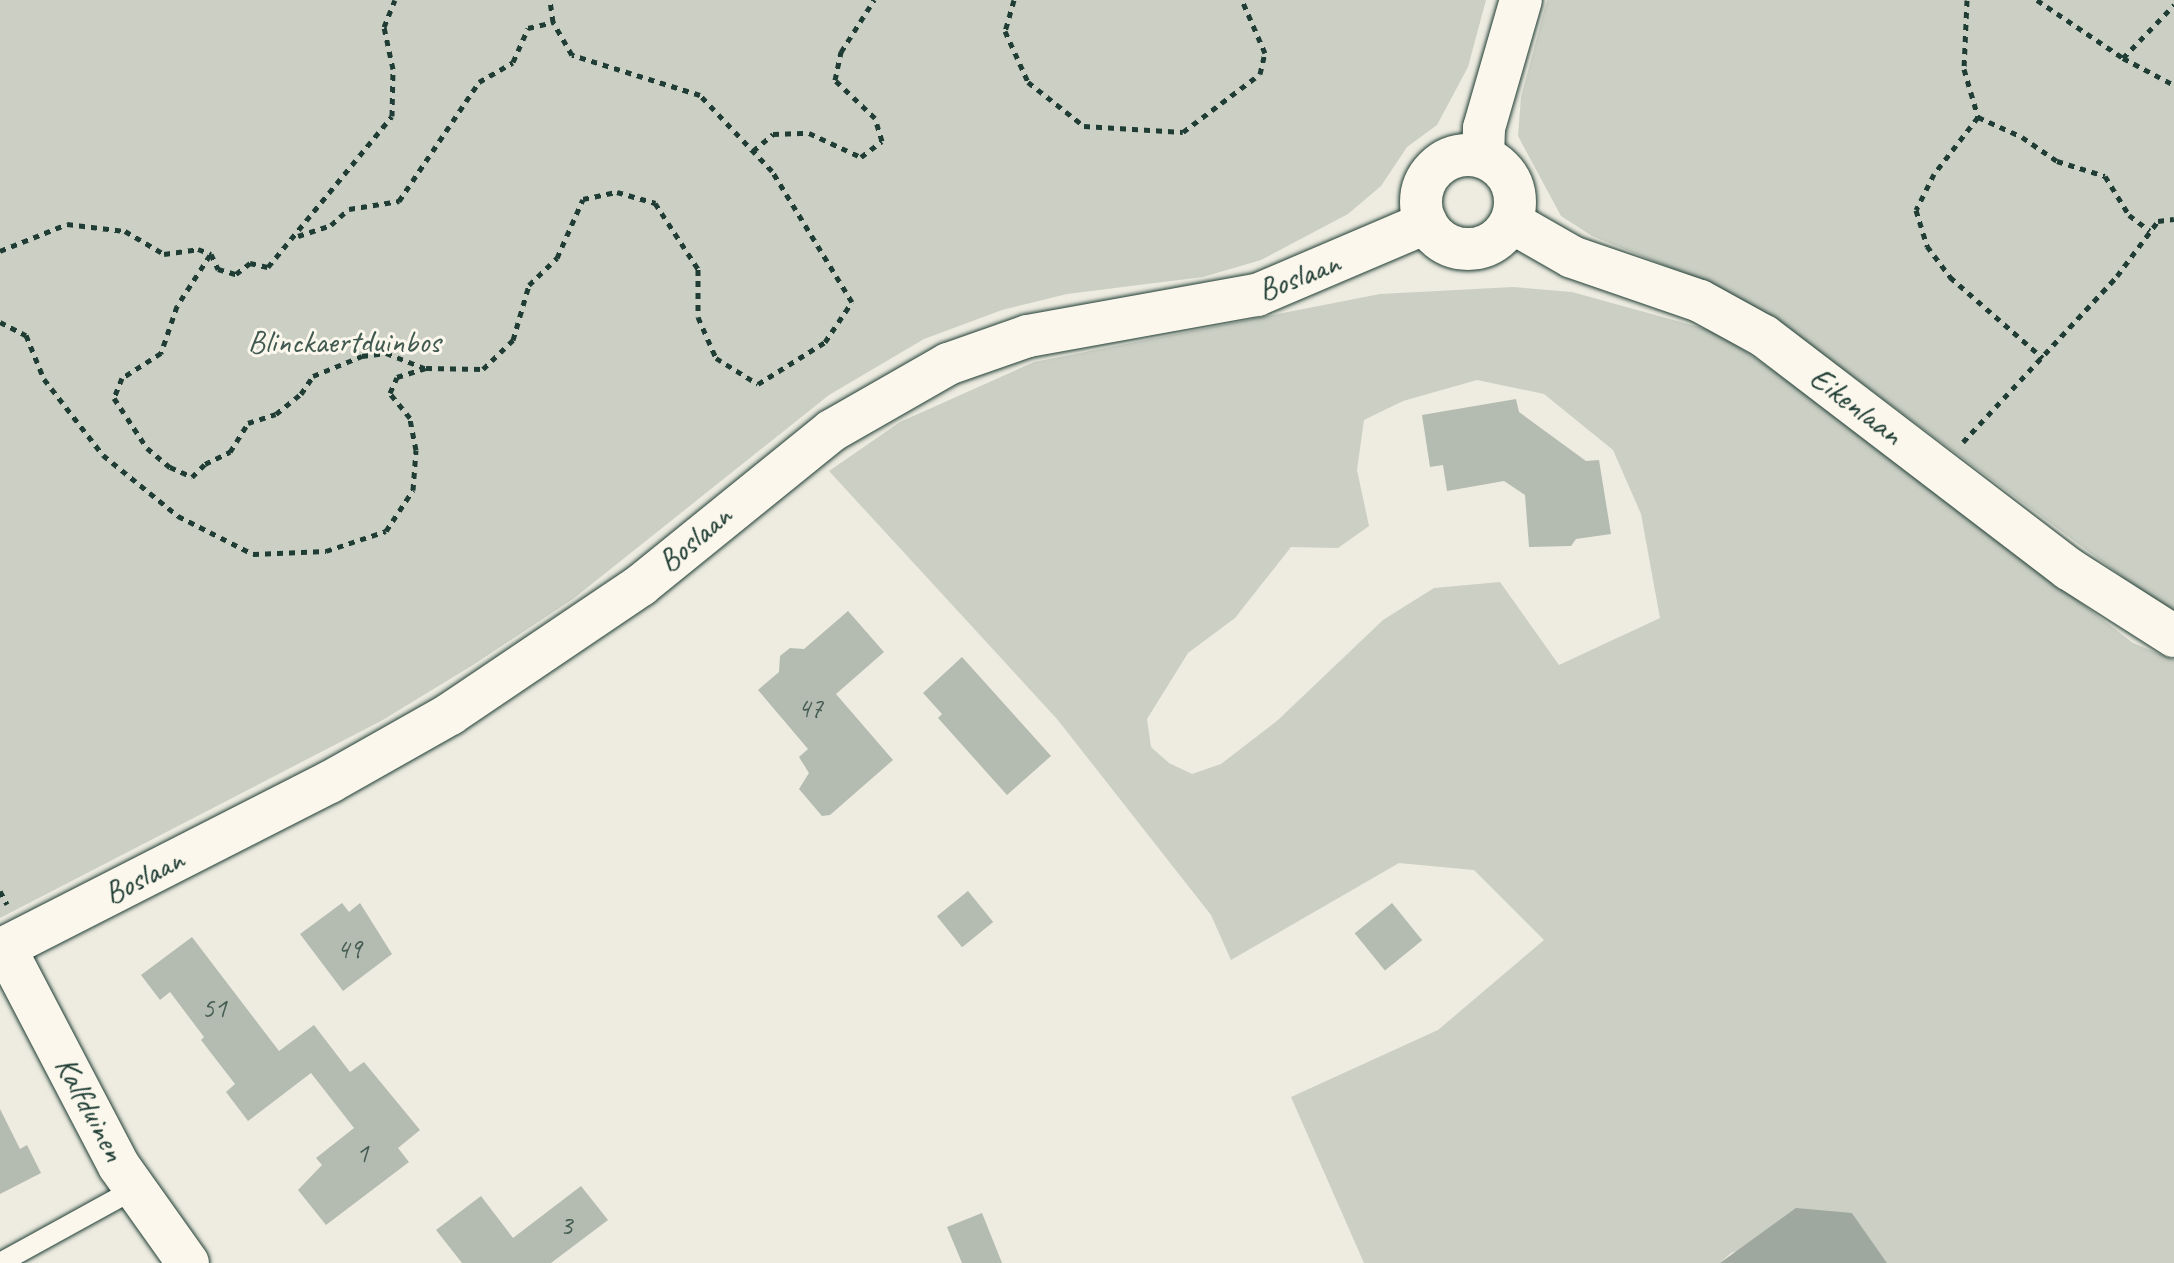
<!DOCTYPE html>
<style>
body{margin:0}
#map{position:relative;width:2174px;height:1263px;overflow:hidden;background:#eeece1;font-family:Caveat,sans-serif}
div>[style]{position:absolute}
.green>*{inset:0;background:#cbcfc4}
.water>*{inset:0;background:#9fa89f}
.building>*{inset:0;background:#b4bbb0;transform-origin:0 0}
.path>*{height:5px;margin-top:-2.5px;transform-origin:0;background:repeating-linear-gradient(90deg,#1f3d34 0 6px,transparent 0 12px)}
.roads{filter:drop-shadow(0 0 2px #1f3d34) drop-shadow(0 0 2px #1f3d34)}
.service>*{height:20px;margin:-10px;padding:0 10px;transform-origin:10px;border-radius:10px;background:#fbf7ec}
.minor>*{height:42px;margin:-21px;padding:0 21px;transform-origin:21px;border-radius:21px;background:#fbf7ec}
.minor>.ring{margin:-21px;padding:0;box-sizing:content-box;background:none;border:42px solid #fbf7ec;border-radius:50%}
span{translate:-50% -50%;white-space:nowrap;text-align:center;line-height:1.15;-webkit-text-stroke:6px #fbf7ec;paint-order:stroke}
.number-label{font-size:28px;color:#445c53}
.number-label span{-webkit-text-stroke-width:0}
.street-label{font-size:32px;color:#1f3d34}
.park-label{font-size:32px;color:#415a51}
</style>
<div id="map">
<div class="green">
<div style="clip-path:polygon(0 0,1486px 0,1468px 67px,1437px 125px,1407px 147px,1381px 186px,1348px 214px,1261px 260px,1203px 277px,1067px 294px,1002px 310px,924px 339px,829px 395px,573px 599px,473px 665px,381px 721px,0 918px)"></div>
<div style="clip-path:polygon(1547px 0,2174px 0,2174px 615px,1778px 321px,1711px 284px,1592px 236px,1561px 216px,1518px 136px,1521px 97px)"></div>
<div style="clip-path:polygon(evenodd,1513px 287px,1572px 292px,1717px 332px,1820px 402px,2133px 643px,2174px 660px,2174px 1263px,1887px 1263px,1852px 1213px,1731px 1253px,1720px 1263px,1364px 1263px,1291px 1097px,1438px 1030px,1544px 940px,1474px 870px,1399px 863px,1231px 960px,1211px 915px,1057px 719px,829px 471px,900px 422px,1034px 362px,1380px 294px,1513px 287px,1477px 380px,1544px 394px,1613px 450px,1641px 514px,1660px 618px,1559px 665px,1500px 582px,1434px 588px,1383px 620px,1278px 720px,1221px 764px,1192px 774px,1169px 763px,1151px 747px,1147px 719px,1188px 653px,1235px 618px,1291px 547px,1338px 548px,1369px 526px,1357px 470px,1364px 420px,1403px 401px,1477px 380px)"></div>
</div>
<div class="water">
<div style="clip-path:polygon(1796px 1208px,1852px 1213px,1887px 1263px,1720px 1263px)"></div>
</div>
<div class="building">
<div style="clip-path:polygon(1516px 399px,1519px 412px,1586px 461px,1599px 460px,1611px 534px,1576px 539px,1571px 546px,1529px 547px,1525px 495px,1504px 481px,1447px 491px,1443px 465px,1430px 467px,1422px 415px)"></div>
<div style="clip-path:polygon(848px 611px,884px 652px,836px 694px,893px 760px,830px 815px,822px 816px,799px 789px,809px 773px,799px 757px,808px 749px,758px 690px,779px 672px,780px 656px,790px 648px,804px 649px)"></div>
<div style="clip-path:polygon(962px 657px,1051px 756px,1007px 795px,938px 718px,942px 714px,923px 693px)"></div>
<div style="left:968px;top:891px;width:40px;height:40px;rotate:51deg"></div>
<div style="clip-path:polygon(342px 903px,349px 912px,360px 903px,392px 954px,343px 991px,300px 934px)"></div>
<div style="left:1392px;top:903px;width:48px;height:48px;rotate:51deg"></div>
<div style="clip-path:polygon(192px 937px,279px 1051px,314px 1025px,350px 1072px,364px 1062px,420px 1130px,398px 1148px,409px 1162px,326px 1225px,298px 1190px,322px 1165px,316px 1158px,354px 1128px,311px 1073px,248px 1121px,226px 1092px,235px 1084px,201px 1040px,204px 1037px,170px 992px,160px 1000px,141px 975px)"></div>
<div style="clip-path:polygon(0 1109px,20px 1149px,27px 1145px,41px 1173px,0 1194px)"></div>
<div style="clip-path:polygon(581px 1186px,608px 1220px,551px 1263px,462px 1263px,436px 1230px,481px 1196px,513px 1238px)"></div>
<div style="clip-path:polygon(982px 1213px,1002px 1263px,962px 1263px,947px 1227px)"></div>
</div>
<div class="path">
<div style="left:1014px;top:0;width:32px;rotate:106deg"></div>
<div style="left:1005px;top:31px;width:56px;rotate:65.7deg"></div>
<div style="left:1028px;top:82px;width:71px;rotate:38.2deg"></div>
<div style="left:1084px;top:126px;width:99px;rotate:3.5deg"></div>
<div style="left:1183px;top:132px;width:96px;rotate:-37deg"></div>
<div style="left:1260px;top:74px;width:22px;rotate:-77deg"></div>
<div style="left:1265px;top:53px;width:58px;rotate:-113.5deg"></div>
<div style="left:1967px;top:0;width:69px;rotate:92.5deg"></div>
<div style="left:1964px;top:69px;width:50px;rotate:73.7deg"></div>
<div style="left:1978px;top:117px;width:72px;rotate:127.7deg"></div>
<div style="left:1934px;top:174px;width:40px;rotate:116.6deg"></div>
<div style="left:1916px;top:210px;width:38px;rotate:73deg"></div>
<div style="left:1927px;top:246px;width:39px;rotate:53deg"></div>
<div style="left:1950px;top:277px;width:123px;rotate:41.1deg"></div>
<div style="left:2037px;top:0;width:104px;rotate:34deg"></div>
<div style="left:2123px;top:58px;width:74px;rotate:-46.1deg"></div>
<div style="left:2123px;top:58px;width:58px;rotate:27.9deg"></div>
<div style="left:1978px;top:117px;width:48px;rotate:24.4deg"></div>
<div style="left:2022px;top:137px;width:42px;rotate:34.4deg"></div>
<div style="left:2057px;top:161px;width:50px;rotate:17.4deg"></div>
<div style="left:2105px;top:176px;width:46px;rotate:58.4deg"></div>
<div style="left:2129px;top:215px;width:26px;rotate:37deg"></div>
<div style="left:753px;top:151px;width:26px;rotate:-40deg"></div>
<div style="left:773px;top:134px;width:36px;rotate:-2deg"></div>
<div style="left:809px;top:133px;width:57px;rotate:24.8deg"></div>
<div style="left:861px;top:157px;width:26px;rotate:-37deg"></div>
<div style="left:882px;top:141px;width:24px;rotate:-107deg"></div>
<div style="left:875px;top:118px;width:55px;rotate:-136.5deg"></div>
<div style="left:835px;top:80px;width:29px;rotate:-78deg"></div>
<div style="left:841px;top:52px;width:62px;rotate:-57.6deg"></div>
<div style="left:298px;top:236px;width:35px;rotate:-18deg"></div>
<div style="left:331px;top:225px;width:24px;rotate:-42deg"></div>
<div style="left:349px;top:209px;width:51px;rotate:-9.1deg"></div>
<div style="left:399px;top:201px;width:143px;rotate:-56.1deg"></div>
<div style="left:479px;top:82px;width:39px;rotate:-30deg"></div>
<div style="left:513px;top:62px;width:37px;rotate:-66deg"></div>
<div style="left:528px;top:28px;width:26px;rotate:-13deg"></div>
<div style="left:0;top:251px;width:72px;rotate:-21.9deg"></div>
<div style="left:67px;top:224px;width:58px;rotate:6.9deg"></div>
<div style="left:125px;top:231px;width:45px;rotate:30.5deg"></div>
<div style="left:164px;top:254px;width:34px;rotate:-8deg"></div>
<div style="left:198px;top:249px;width:14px;rotate:21deg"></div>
<div style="left:211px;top:254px;width:17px;rotate:65deg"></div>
<div style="left:218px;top:269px;width:19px;rotate:16deg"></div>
<div style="left:236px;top:274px;width:18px;rotate:-38deg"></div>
<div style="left:250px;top:263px;width:18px;rotate:13deg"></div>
<div style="left:268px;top:267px;width:195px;rotate:-50.6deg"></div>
<div style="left:392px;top:116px;width:47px;rotate:-88.8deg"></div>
<div style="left:393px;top:69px;width:43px;rotate:-102.1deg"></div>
<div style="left:384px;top:27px;width:29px;rotate:-68deg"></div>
<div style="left:210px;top:255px;width:61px;rotate:122.9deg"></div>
<div style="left:177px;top:306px;width:50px;rotate:108.8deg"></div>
<div style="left:161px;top:353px;width:46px;rotate:147.3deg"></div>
<div style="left:122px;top:378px;width:22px;rotate:112deg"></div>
<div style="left:114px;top:398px;width:60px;rotate:56.6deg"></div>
<div style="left:147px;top:448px;width:30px;rotate:40deg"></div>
<div style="left:170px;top:467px;width:24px;rotate:24deg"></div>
<div style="left:192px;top:477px;width:18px;rotate:-45deg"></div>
<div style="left:205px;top:464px;width:28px;rotate:-26deg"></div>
<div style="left:230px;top:452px;width:34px;rotate:-58deg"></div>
<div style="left:248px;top:423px;width:29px;rotate:-18deg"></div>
<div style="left:276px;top:414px;width:32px;rotate:-39deg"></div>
<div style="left:301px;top:394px;width:22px;rotate:-56deg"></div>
<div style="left:313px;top:376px;width:53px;rotate:-22.2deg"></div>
<div style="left:362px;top:356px;width:24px;rotate:-7deg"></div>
<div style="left:386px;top:353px;width:41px;rotate:21.5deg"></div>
<div style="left:0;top:322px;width:29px;rotate:27deg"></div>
<div style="left:26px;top:335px;width:48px;rotate:67.8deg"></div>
<div style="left:44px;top:379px;width:96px;rotate:52.2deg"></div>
<div style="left:103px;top:455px;width:97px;rotate:39.1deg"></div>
<div style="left:178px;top:516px;width:84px;rotate:26.9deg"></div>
<div style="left:253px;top:554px;width:73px;rotate:-2.4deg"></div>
<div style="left:326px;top:551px;width:63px;rotate:-18.4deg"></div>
<div style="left:386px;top:531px;width:49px;rotate:-56.6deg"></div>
<div style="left:413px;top:490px;width:40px;rotate:-85.7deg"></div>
<div style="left:416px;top:450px;width:33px;rotate:-101deg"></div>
<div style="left:410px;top:418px;width:32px;rotate:-129deg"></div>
<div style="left:390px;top:393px;width:17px;rotate:-66deg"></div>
<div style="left:397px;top:377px;width:30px;rotate:-17deg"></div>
<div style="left:426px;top:368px;width:57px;rotate:1deg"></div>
<div style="left:483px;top:369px;width:42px;rotate:-44deg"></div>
<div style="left:513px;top:340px;width:57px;rotate:-73.8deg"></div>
<div style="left:529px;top:285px;width:39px;rotate:-44deg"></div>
<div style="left:557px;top:258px;width:64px;rotate:-66.2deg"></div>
<div style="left:583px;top:199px;width:35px;rotate:-12deg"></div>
<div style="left:617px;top:192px;width:40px;rotate:16deg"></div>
<div style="left:655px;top:203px;width:79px;rotate:56.9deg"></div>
<div style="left:698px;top:269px;width:48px;rotate:90deg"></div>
<div style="left:698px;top:317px;width:45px;rotate:66.3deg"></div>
<div style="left:716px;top:358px;width:49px;rotate:31.8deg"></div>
<div style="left:758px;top:384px;width:79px;rotate:-32.1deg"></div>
<div style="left:825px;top:342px;width:48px;rotate:-56deg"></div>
<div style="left:852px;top:302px;width:153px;rotate:-121.4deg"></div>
<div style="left:772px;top:171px;width:105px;rotate:-133.5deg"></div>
<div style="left:700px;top:95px;width:134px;rotate:-162.6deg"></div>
<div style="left:572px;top:55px;width:38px;rotate:-120deg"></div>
<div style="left:553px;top:22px;width:22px;rotate:-98deg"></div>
<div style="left:1963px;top:442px;width:226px;rotate:-47.1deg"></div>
<div style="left:2117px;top:276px;width:69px;rotate:-53.3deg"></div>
<div style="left:2158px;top:221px;width:16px;rotate:-7deg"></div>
<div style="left:0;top:891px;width:15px;rotate:62deg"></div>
</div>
<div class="roads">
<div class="service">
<div style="left:0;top:1263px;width:152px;rotate:-28.8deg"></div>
</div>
<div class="minor">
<div class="ring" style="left:1421px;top:155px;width:52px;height:52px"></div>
<div style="left:1483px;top:157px;width:29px;rotate:-88deg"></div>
<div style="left:1484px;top:128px;width:133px;rotate:-73.9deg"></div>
<div style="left:1511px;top:222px;width:70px;rotate:29.8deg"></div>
<div style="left:1572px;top:257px;width:135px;rotate:19deg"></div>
<div style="left:1700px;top:301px;width:73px;rotate:28.7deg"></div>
<div style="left:1764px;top:336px;width:384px;rotate:37.4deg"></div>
<div style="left:2069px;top:569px;width:125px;rotate:32.5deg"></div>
<div style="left:5px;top:948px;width:246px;rotate:62.4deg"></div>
<div style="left:119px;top:1166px;width:119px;rotate:54.6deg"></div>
<div style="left:0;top:950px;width:370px;rotate:-27deg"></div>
<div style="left:330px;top:782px;width:138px;rotate:-29.5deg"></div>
<div style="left:450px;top:714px;width:230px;rotate:-34deg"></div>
<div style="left:641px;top:585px;width:245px;rotate:-39deg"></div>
<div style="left:831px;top:431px;width:135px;rotate:-29.8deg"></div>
<div style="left:948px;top:364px;width:85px;rotate:-19.3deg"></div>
<div style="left:1028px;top:336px;width:233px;rotate:-10.2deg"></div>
<div style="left:1257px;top:295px;width:184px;rotate:-23.1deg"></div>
</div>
</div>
<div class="number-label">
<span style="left:810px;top:708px">47</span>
<span style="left:349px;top:949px">49</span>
<span style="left:214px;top:1008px">51</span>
<span style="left:362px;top:1153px">1</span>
<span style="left:566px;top:1225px">3</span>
</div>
<div class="street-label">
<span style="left:1299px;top:277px;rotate:-21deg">Boslaan</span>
<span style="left:1856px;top:406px;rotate:37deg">Eikenlaan</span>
<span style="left:695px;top:539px;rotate:-40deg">Boslaan</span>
<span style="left:144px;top:877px;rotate:-27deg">Boslaan</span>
<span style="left:90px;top:1109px;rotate:62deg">Kalfduinen</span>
</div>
<div class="park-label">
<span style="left:344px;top:342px">Blinckaertduinbos</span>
</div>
</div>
